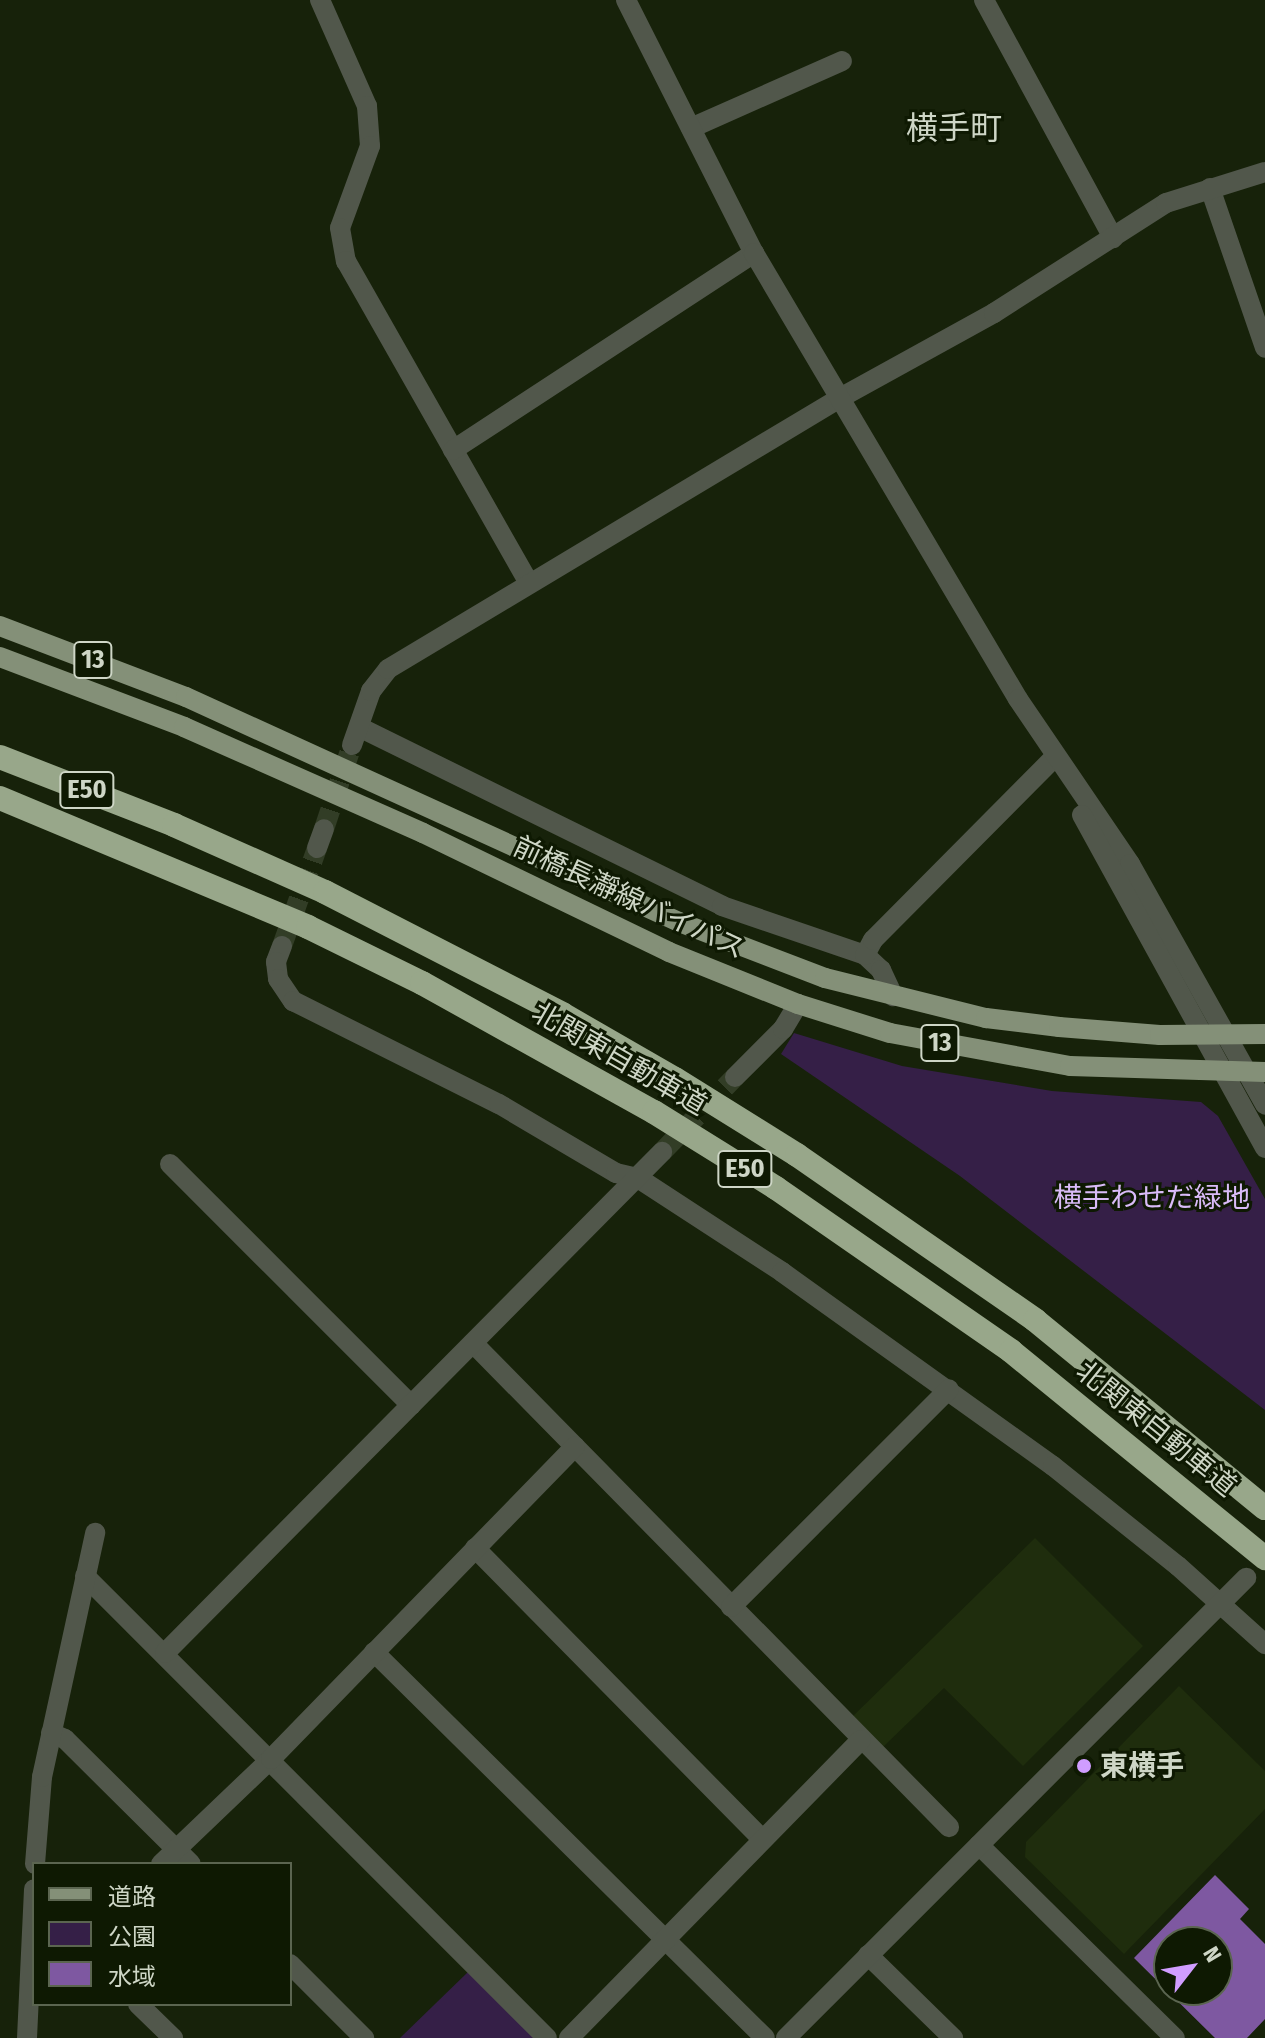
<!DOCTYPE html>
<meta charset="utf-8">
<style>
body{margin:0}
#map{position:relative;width:1265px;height:2038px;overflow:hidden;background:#17220a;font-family:"Fira Sans Condensed","Noto Sans JP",sans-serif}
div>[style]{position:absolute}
.built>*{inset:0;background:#1f2d0d}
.green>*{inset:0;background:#351f47}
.water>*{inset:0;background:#7e58a1}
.minor-tunnel>*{height:20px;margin-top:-10px;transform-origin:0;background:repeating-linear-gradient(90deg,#323d26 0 20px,transparent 0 30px)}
.minor>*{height:20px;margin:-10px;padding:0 10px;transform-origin:10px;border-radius:10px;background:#51574b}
.tertiary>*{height:20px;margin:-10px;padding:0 10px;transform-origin:10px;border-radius:10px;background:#51574b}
.primary>*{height:20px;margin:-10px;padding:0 10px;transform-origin:10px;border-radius:10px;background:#849078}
.motorway>*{height:24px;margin:-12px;padding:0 12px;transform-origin:12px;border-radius:12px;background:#98a78a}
.dots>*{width:22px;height:22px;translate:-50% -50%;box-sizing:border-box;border:4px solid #0e1902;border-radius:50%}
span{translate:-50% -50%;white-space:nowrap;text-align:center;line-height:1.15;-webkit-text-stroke:6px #0e1902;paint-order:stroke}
.shield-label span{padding:2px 6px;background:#0e1902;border:2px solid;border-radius:6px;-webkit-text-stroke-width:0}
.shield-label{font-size:26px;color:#ced6c6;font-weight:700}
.street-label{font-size:28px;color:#ced6c6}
.park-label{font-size:28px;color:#d9bbf8}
.poi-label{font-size:28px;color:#ced6c6;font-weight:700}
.left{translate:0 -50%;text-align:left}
.quarter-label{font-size:32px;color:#ced6c6}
.legend{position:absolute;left:32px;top:1862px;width:260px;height:144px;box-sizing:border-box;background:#0e1902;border:2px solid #5b6550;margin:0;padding:10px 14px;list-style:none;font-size:24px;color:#ced6c6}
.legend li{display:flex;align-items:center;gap:16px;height:40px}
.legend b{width:40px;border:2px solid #5b6550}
.north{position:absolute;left:1153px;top:1926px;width:80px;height:80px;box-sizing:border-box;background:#0e1902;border:2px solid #5b6550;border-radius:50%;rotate:59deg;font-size:22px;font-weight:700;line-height:32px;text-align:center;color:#ced6c6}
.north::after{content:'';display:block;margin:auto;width:28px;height:36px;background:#d09dff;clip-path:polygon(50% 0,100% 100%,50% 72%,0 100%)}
</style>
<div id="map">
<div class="built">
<div style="clip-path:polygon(1035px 1538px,1143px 1646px,1023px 1766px,944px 1688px,883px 1747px,852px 1717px)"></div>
<div style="clip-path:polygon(1179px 1686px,1265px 1771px,1265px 1809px,1124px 1954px,1025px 1857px,1026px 1842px)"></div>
</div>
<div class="green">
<div style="clip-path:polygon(794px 1033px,902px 1066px,1052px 1091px,1201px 1102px,1218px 1116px,1265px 1199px,1265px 1410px,960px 1176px,781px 1054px)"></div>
<div style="clip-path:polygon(469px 1971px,537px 2038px,400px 2038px)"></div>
</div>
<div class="water">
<div style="clip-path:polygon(evenodd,1215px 1875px,1249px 1909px,1240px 1919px,1265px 1944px,1265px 2019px,1247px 2038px,1215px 2038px,1134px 1958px,1215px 1875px,1169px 1942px,1217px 1942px,1217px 1990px,1169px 1990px,1169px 1942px)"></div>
</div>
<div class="minor-tunnel">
<div style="left:324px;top:829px;width:89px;rotate:-71.6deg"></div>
<div style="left:282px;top:946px;width:104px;rotate:-70.3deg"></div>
<div style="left:662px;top:1152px;width:105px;rotate:-45.8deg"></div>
</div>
<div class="minor">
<div style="left:320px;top:0;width:116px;rotate:66.1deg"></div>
<div style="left:367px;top:106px;width:40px;rotate:85.7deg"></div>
<div style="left:370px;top:146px;width:87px;rotate:110.1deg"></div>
<div style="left:340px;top:228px;width:34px;rotate:80deg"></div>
<div style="left:346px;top:261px;width:370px;rotate:60.4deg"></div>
<div style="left:984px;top:0;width:271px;rotate:61.5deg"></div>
<div style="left:691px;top:128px;width:165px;rotate:-23.9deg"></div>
<div style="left:1210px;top:188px;width:169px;rotate:71deg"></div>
<div style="left:453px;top:450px;width:360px;rotate:-33.2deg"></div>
<div style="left:359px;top:727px;width:405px;rotate:26.2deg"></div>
<div style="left:722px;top:906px;width:151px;rotate:18.9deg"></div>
<div style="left:865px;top:955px;width:22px;rotate:43deg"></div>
<div style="left:881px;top:970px;width:29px;rotate:65deg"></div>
<div style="left:352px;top:745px;width:57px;rotate:-70.6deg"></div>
<div style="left:371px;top:691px;width:28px;rotate:-52deg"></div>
<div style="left:388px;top:669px;width:527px;rotate:-30.95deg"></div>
<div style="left:840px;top:398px;width:176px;rotate:-28.9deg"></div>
<div style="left:994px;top:313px;width:204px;rotate:-32.6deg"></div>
<div style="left:1166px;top:203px;width:104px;rotate:-17.4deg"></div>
<div style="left:317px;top:848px;width:20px;rotate:-70deg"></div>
<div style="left:282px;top:946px;width:17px;rotate:111deg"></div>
<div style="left:276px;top:962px;width:17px;rotate:83deg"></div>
<div style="left:278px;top:979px;width:27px;rotate:56deg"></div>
<div style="left:293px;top:1001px;width:230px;rotate:26.6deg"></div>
<div style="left:499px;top:1104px;width:136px;rotate:30.5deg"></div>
<div style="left:616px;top:1173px;width:23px;rotate:13deg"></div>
<div style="left:638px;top:1178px;width:172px;rotate:33.1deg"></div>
<div style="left:782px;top:1272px;width:333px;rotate:35.6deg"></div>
<div style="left:1053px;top:1466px;width:160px;rotate:38.7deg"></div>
<div style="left:1178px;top:1566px;width:117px;rotate:41.9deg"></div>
<div style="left:865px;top:955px;width:17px;rotate:-62deg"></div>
<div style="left:873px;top:940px;width:257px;rotate:-45.2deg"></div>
<div style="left:735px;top:1077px;width:68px;rotate:-45deg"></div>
<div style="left:783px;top:1029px;width:29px;rotate:-59deg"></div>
<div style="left:170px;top:1164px;width:341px;rotate:45deg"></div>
<div style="left:473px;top:1343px;width:679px;rotate:45.48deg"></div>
<div style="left:475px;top:1548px;width:409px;rotate:45.4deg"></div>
<div style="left:85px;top:1576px;width:653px;rotate:45deg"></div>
<div style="left:731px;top:1607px;width:308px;rotate:-45deg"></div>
<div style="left:374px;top:1652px;width:549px;rotate:44.63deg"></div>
<div style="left:165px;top:1653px;width:706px;rotate:-45.23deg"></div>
<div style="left:51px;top:1733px;width:15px;rotate:23deg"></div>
<div style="left:65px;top:1739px;width:177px;rotate:44.8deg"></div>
<div style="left:35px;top:1864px;width:87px;rotate:-85.4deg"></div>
<div style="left:42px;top:1777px;width:250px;rotate:-77.7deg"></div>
<div style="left:161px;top:1864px;width:152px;rotate:-43.7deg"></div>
<div style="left:271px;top:1759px;width:436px;rotate:-45.8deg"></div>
<div style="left:868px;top:1955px;width:119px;rotate:44.3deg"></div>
<div style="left:290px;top:1964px;width:105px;rotate:45deg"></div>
<div style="left:138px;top:2004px;width:49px;rotate:44.2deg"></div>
<div style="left:27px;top:2038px;width:149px;rotate:-87.3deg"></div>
<div style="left:569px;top:2038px;width:417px;rotate:-45.6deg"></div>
</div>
<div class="tertiary">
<div style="left:626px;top:0;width:284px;rotate:63.2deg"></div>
<div style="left:754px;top:253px;width:518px;rotate:59.38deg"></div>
<div style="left:1018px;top:699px;width:199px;rotate:55.8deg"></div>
<div style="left:1130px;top:864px;width:276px;rotate:60.7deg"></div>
<div style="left:1082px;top:815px;width:380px;rotate:61.2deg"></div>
<div style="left:979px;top:1845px;width:275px;rotate:44.6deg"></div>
<div style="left:786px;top:2038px;width:651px;rotate:-45deg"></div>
</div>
<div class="primary">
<div style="left:0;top:626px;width:199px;rotate:20.9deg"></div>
<div style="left:186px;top:697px;width:542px;rotate:24.53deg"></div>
<div style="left:679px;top:922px;width:156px;rotate:21deg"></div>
<div style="left:825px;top:978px;width:166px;rotate:14deg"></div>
<div style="left:986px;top:1018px;width:74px;rotate:7deg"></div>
<div style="left:1059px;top:1027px;width:101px;rotate:4.5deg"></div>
<div style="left:1160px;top:1035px;width:105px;rotate:-0.5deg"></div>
<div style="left:0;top:657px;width:197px;rotate:20.8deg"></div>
<div style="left:184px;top:727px;width:261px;rotate:23.9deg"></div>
<div style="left:423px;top:833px;width:273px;rotate:25.8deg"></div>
<div style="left:669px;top:952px;width:139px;rotate:22deg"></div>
<div style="left:798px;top:1004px;width:96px;rotate:17.5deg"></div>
<div style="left:890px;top:1033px;width:183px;rotate:10.4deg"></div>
<div style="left:1070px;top:1066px;width:195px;rotate:1.8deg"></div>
</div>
<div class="motorway">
<div style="left:0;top:757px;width:187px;rotate:21.3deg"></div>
<div style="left:174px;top:825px;width:165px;rotate:23.9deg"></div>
<div style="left:325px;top:892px;width:267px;rotate:27.2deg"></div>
<div style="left:562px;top:1014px;width:130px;rotate:29.9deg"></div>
<div style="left:675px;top:1079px;width:144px;rotate:31.9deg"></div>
<div style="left:797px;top:1155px;width:290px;rotate:34.7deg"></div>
<div style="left:1035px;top:1320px;width:297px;rotate:39.3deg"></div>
<div style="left:0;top:798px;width:334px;rotate:22.7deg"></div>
<div style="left:308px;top:927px;width:127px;rotate:26.2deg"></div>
<div style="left:422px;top:983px;width:265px;rotate:29.1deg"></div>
<div style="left:654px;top:1112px;width:144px;rotate:31.9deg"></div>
<div style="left:776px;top:1188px;width:286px;rotate:34.7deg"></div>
<div style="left:1011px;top:1351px;width:328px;rotate:39.2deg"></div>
</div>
<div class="dots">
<div style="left:1084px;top:1766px;background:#d09dff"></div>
</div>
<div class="shield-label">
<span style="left:93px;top:660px">13</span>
<span style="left:87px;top:790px">E50</span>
<span style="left:940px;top:1043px">13</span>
<span style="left:745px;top:1169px">E50</span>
</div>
<div class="street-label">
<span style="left:629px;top:898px;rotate:25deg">前橋長瀞線バイパス</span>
<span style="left:619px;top:1059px;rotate:30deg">北関東自動車道</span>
<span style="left:1156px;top:1429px;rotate:39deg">北関東自動車道</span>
</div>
<div class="park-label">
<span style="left:1152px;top:1198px">横手わせだ緑地</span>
</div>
<div class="poi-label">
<span class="left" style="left:1100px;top:1766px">東横手</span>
</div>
<div class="quarter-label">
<span style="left:954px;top:128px">横手町</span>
</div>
<ul class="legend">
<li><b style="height:10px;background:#849078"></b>道路</li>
<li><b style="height:22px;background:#351f47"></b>公園</li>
<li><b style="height:22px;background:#7e58a1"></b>水域</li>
</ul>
<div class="north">N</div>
</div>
